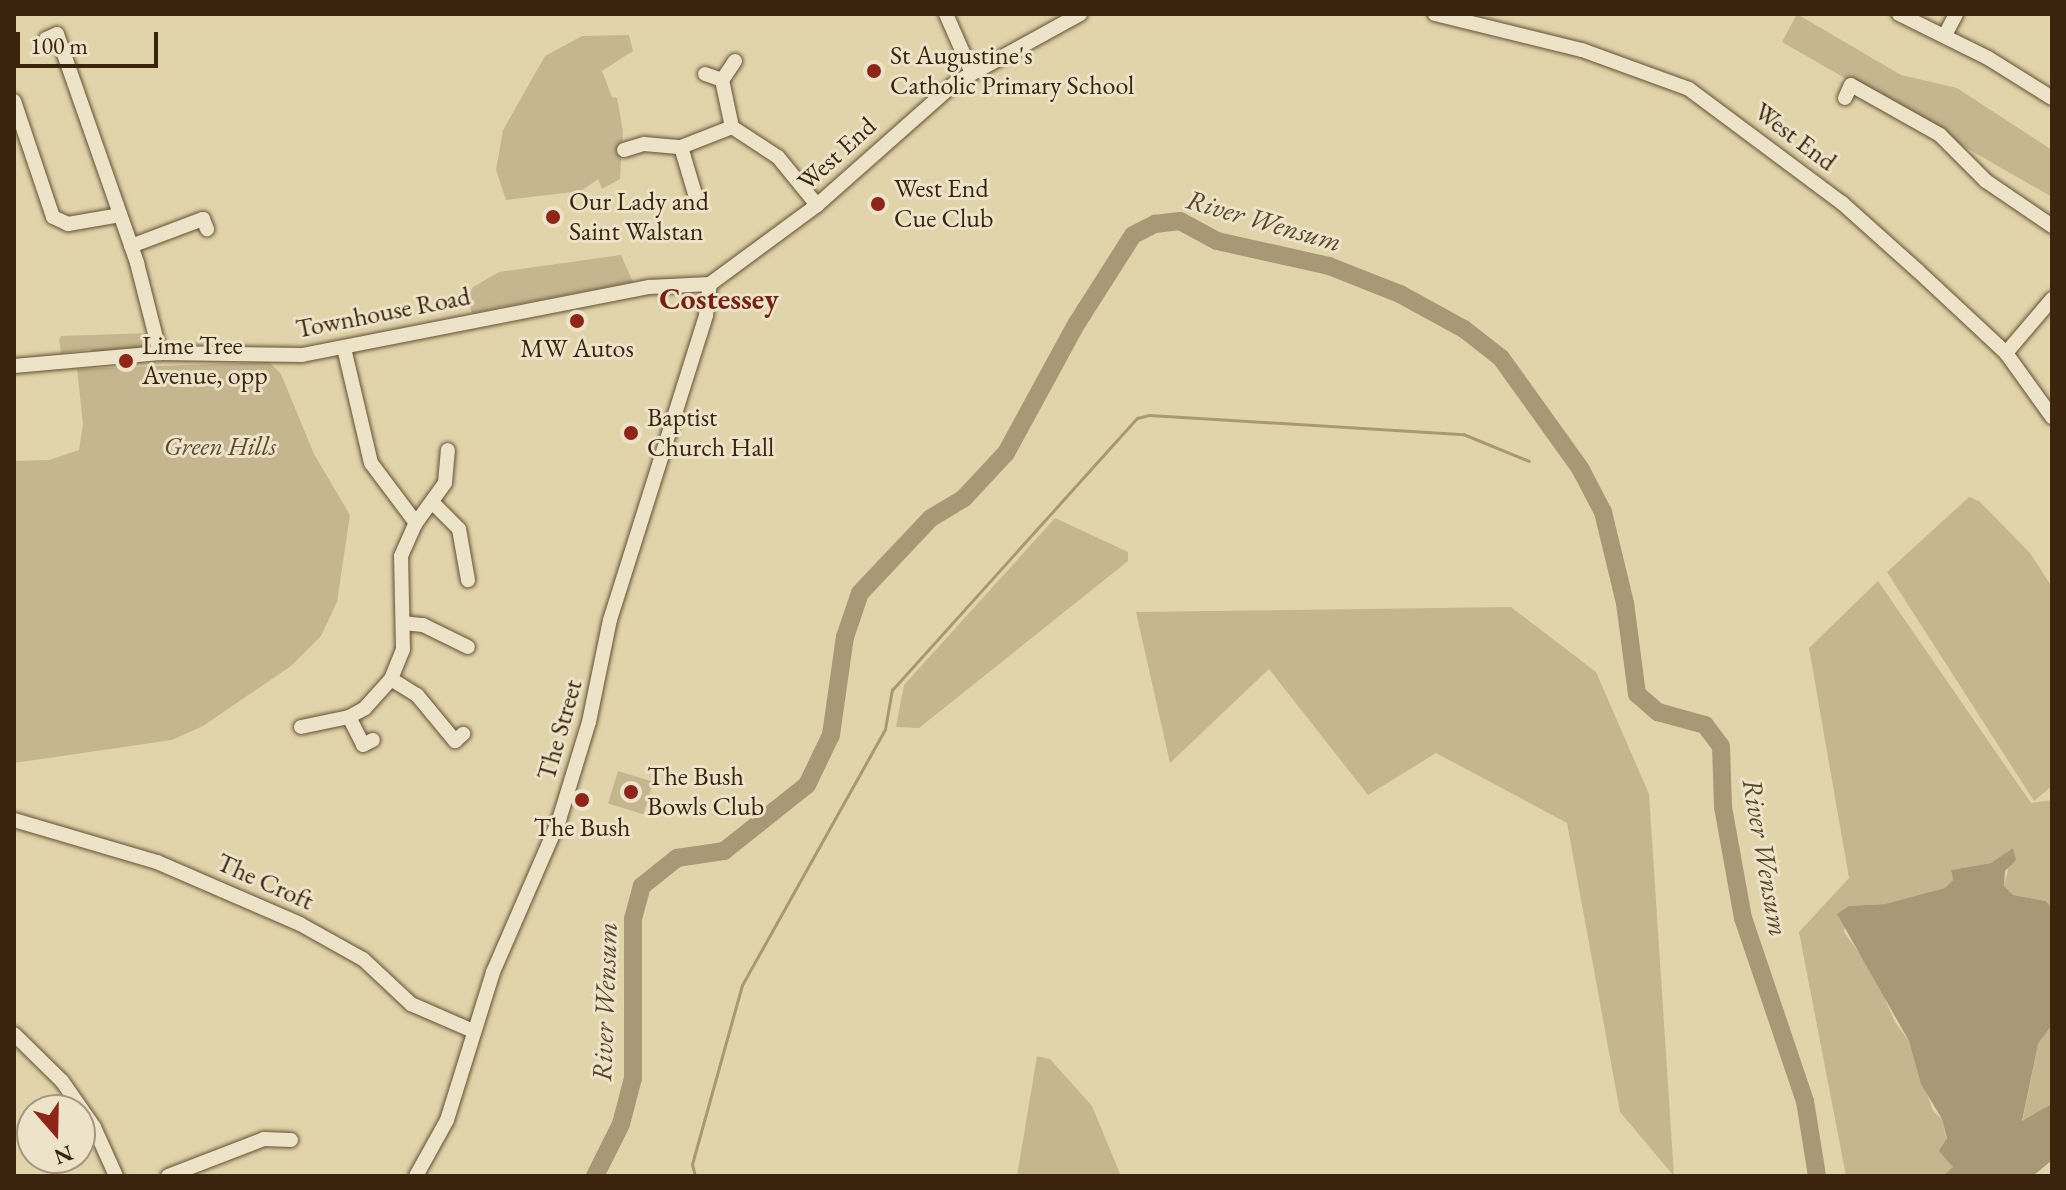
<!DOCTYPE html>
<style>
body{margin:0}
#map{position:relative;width:2066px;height:1190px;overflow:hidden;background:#e1d4aa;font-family:"EB Garamond",serif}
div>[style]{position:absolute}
.green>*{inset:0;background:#c5b68f;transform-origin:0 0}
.water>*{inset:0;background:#a89875}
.stream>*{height:3px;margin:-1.5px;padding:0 1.5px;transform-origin:1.5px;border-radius:1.5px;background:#a89875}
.river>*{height:18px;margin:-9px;padding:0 9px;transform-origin:9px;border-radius:9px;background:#a89875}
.roads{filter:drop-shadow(0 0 2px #645035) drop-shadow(0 0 2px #645035)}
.minor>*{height:14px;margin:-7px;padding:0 7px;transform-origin:7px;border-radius:7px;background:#ece3c8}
.dots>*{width:22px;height:22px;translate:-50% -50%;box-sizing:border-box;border:4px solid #ece3c8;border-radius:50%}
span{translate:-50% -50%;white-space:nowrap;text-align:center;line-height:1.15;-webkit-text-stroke:6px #ece3c8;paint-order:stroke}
.poi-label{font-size:26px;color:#3a240e}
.left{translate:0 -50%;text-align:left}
.street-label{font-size:26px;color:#3a240e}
.park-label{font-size:26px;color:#5d482e;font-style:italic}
.water-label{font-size:28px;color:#5b472d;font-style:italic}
.quarter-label{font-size:30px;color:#7a1f14;font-weight:700}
.frame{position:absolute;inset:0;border:16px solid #3a240e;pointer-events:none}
.north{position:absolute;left:16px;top:1094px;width:80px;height:80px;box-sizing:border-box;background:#ece3c8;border:2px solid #a5977e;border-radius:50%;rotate:160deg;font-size:22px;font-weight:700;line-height:32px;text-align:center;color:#3a240e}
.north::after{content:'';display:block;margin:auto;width:28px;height:36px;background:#8f2418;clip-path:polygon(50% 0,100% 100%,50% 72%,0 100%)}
.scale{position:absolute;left:16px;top:32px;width:142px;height:36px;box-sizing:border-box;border:4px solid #3a240e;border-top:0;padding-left:10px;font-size:24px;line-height:28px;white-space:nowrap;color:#3a240e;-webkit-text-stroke:6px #ece3c8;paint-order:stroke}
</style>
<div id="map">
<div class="green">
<div style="clip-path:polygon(1797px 14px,1901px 75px,1957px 88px,2052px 150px,2052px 197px,1782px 42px)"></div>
<div style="clip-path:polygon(629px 35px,633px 51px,602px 71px,612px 97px,617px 98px,623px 131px,620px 179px,602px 189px,598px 179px,581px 191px,506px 200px,496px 170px,503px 130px,545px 56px,582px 36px)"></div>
<div style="clip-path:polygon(621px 255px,633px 282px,472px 313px,468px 299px,473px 287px,499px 272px)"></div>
<div style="clip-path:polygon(150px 333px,154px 340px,142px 349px,96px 353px,90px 349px,61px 353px,59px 340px,61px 336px)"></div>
<div style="clip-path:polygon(269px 362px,281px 374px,314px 454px,350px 515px,337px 602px,321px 636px,291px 666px,203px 726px,172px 740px,14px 763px,14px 461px,49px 460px,79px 450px,83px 424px,77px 369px)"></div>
<div style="clip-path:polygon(1969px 497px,1979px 501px,2030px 553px,2052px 587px,2052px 786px,2034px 801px,1887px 572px)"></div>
<div style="clip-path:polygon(1055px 518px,1128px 552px,1128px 561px,919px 728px,896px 727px,904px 685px)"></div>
<div style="clip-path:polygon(1878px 581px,2031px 803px,2052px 800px,2052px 908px,2046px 901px,2013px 895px,2004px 886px,2013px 848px,1991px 863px,1951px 870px,1953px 880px,1945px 888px,1885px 904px,1849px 906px,1844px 932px,1873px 972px,1895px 1022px,1909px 1041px,1933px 1111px,1942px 1119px,1953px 1168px,1943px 1176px,1846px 1176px,1799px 932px,1849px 878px,1809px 648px)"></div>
<div style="clip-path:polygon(1511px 607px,1596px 672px,1649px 794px,1674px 1176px,1620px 1112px,1567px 823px,1436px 753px,1368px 795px,1269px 669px,1170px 763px,1136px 612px)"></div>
<div style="left:618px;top:771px;width:37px;height:34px;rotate:17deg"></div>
<div style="clip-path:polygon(2052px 1025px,2052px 1104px,2022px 1123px,2038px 1044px)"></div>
<div style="clip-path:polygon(1037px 1056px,1050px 1059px,1092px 1106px,1121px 1176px,1017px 1176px)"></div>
</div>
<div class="water">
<div style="clip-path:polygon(2013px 848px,2016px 860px,2005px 871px,2004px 886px,2013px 895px,2046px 901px,2052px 908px,2052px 1025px,2038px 1044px,2022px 1121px,2052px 1104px,2052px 1160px,2033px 1176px,1943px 1176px,1953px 1167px,1939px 1151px,1947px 1138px,1942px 1119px,1921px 1084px,1909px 1041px,1837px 914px,1849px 906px,1885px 904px,1945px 888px,1953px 880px,1951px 870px,1991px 863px)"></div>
</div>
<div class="stream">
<div style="left:695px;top:1176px;width:12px;rotate:-104deg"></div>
<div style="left:692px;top:1164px;width:186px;rotate:-74.4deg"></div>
<div style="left:742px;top:985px;width:293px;rotate:-60.8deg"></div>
<div style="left:885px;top:729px;width:40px;rotate:-80deg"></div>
<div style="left:892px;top:690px;width:366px;rotate:-48deg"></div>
<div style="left:1137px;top:418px;width:12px;rotate:-14deg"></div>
<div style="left:1149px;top:415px;width:315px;rotate:3.5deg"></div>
<div style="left:1463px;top:434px;width:71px;rotate:22.2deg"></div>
</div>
<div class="river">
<div style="left:595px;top:1176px;width:58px;rotate:-63.4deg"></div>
<div style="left:621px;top:1124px;width:48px;rotate:-75.4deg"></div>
<div style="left:633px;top:1078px;width:159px;rotate:-90deg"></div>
<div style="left:633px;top:919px;width:34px;rotate:-75deg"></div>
<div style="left:642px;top:886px;width:45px;rotate:-38.7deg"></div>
<div style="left:677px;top:858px;width:48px;rotate:-8.5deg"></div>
<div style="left:724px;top:851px;width:106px;rotate:-38.5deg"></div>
<div style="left:807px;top:785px;width:55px;rotate:-64.4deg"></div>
<div style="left:831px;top:735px;width:99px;rotate:-81.9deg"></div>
<div style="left:845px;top:637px;width:46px;rotate:-71.2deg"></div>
<div style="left:860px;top:593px;width:103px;rotate:-46.6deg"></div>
<div style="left:931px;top:518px;width:39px;rotate:-31deg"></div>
<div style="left:964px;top:498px;width:62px;rotate:-47deg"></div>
<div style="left:1006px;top:453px;width:148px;rotate:-61.4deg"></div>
<div style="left:1077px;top:323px;width:104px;rotate:-57.5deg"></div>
<div style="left:1133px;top:235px;width:25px;rotate:-27deg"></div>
<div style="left:1155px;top:224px;width:25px;rotate:-7deg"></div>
<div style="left:1180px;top:221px;width:42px;rotate:28.4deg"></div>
<div style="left:1217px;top:241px;width:115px;rotate:12.6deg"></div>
<div style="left:1329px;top:266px;width:76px;rotate:21.5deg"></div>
<div style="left:1400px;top:294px;width:73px;rotate:28.7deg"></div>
<div style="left:1464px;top:329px;width:47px;rotate:38.1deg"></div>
<div style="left:1501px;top:358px;width:135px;rotate:54.3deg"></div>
<div style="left:1580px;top:468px;width:50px;rotate:62.4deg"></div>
<div style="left:1603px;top:512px;width:94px;rotate:76.4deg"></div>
<div style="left:1625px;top:603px;width:92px;rotate:82.5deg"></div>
<div style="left:1637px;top:694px;width:28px;rotate:41deg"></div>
<div style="left:1658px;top:712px;width:49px;rotate:15.5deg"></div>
<div style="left:1705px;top:725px;width:26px;rotate:53deg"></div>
<div style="left:1721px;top:746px;width:61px;rotate:88.1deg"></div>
<div style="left:1723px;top:807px;width:113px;rotate:79.8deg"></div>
<div style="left:1743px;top:918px;width:193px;rotate:71.3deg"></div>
<div style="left:1805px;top:1101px;width:76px;rotate:80.9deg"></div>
</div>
<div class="roads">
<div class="minor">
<div style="left:946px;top:14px;width:62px;rotate:66.3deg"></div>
<div style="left:1435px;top:14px;width:151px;rotate:13.8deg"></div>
<div style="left:1582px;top:50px;width:114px;rotate:20deg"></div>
<div style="left:1689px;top:89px;width:191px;rotate:36.7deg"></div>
<div style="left:1842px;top:203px;width:101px;rotate:41.8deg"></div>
<div style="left:1917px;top:270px;width:122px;rotate:43deg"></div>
<div style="left:2006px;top:353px;width:79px;rotate:54.3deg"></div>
<div style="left:1899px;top:14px;width:99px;rotate:26.3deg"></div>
<div style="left:1988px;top:58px;width:75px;rotate:32deg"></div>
<div style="left:1945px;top:35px;width:24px;rotate:-62deg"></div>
<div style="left:46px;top:39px;width:12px;rotate:-24deg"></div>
<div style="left:57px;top:34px;width:243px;rotate:70.7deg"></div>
<div style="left:137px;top:263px;width:93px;rotate:75.7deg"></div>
<div style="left:735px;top:61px;width:23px;rotate:124deg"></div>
<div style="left:722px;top:80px;width:48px;rotate:78deg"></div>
<div style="left:732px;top:127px;width:55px;rotate:33.1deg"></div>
<div style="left:778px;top:157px;width:62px;rotate:50.9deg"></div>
<div style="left:705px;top:74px;width:18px;rotate:19deg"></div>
<div style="left:1845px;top:98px;width:14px;rotate:-65deg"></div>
<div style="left:1851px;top:85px;width:102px;rotate:29.3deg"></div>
<div style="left:1940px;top:135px;width:65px;rotate:45deg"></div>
<div style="left:1986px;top:181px;width:80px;rotate:34.3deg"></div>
<div style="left:14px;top:101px;width:122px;rotate:71.4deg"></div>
<div style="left:53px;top:217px;width:17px;rotate:25deg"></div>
<div style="left:68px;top:224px;width:53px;rotate:-9.8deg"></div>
<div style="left:681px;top:147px;width:49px;rotate:73.4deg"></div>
<div style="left:624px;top:150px;width:21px;rotate:-17deg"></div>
<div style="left:644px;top:144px;width:37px;rotate:5deg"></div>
<div style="left:681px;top:147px;width:55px;rotate:-21.4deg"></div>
<div style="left:131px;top:246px;width:77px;rotate:-20.6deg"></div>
<div style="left:203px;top:219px;width:11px;rotate:68deg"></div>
<div style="left:710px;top:284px;width:133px;rotate:-36.4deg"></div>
<div style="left:817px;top:205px;width:184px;rotate:-41.5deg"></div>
<div style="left:955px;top:83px;width:143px;rotate:-28.9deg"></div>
<div style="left:344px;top:348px;width:118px;rotate:76.8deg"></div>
<div style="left:371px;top:463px;width:75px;rotate:53.1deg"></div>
<div style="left:2006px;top:353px;width:71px;rotate:-49.6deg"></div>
<div style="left:14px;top:366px;width:147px;rotate:-5.1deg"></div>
<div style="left:160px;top:353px;width:142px;rotate:0.8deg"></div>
<div style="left:302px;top:355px;width:354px;rotate:-11.1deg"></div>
<div style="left:649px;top:287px;width:61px;rotate:-2.8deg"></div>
<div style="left:432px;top:502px;width:38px;rotate:45deg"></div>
<div style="left:459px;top:529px;width:52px;rotate:80deg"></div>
<div style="left:403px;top:623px;width:20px;rotate:6deg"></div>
<div style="left:423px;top:625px;width:50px;rotate:26.1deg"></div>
<div style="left:391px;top:679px;width:31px;rotate:32deg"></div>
<div style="left:417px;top:695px;width:60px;rotate:50.4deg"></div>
<div style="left:455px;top:741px;width:11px;rotate:-41deg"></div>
<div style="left:349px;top:717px;width:31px;rotate:63deg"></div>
<div style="left:363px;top:745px;width:11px;rotate:-27deg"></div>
<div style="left:301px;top:727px;width:49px;rotate:-11.8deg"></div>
<div style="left:349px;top:717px;width:18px;rotate:-29deg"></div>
<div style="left:365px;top:708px;width:39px;rotate:-48deg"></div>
<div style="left:391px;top:679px;width:31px;rotate:-68deg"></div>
<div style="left:403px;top:650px;width:94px;rotate:-91.2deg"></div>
<div style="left:401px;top:556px;width:36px;rotate:-66deg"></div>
<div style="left:416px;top:523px;width:49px;rotate:-54.1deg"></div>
<div style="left:445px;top:483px;width:33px;rotate:-85deg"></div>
<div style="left:14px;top:820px;width:149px;rotate:16.4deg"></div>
<div style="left:157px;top:862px;width:156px;rotate:23.4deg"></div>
<div style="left:300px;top:924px;width:72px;rotate:29.1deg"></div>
<div style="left:363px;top:959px;width:66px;rotate:43.2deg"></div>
<div style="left:411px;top:1004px;width:68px;rotate:23.5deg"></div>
<div style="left:14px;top:1034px;width:67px;rotate:44.4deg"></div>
<div style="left:62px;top:1081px;width:56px;rotate:55.2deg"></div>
<div style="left:94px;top:1127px;width:54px;rotate:65.8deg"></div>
<div style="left:168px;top:1176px;width:103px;rotate:-21.1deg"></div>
<div style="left:264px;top:1139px;width:27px;rotate:2deg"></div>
<div style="left:416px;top:1176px;width:64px;rotate:-61deg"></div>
<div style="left:447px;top:1120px;width:155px;rotate:-72.7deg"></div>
<div style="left:493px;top:972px;width:166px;rotate:-66.5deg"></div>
<div style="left:559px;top:820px;width:102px;rotate:-73deg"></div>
<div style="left:589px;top:722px;width:104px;rotate:-78.4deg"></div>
<div style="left:610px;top:620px;width:320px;rotate:-72.5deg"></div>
<div style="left:706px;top:315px;width:31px;rotate:-83deg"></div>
</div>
</div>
<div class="dots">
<div style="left:874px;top:71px;background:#8f2418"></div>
<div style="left:878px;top:204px;background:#8f2418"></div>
<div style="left:553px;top:217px;background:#8f2418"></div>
<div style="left:577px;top:321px;background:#8f2418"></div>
<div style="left:126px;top:361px;background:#8f2418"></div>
<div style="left:631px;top:433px;background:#8f2418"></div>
<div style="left:631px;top:792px;background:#8f2418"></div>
<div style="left:582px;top:800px;background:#8f2418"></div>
</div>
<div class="poi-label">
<span class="left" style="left:890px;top:71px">St Augustine's<br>Catholic Primary School</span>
<span class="left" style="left:894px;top:204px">West End<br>Cue Club</span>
<span class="left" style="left:569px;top:217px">Our Lady and<br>Saint Walstan</span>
<span class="left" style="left:142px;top:361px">Lime Tree<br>Avenue, opp</span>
<span style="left:577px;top:349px">MW Autos</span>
<span class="left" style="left:647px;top:433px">Baptist<br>Church Hall</span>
<span class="left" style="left:647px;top:792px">The Bush<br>Bowls Club</span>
<span style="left:582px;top:828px">The Bush</span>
</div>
<div class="street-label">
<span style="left:1795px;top:137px;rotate:37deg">West End</span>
<span style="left:837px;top:154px;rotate:-42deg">West End</span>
<span style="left:383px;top:313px;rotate:-11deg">Townhouse Road</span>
<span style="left:560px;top:730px;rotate:-74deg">The Street</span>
<span style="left:265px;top:882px;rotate:24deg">The Croft</span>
</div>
<div class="park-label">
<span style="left:220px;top:447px">Green Hills</span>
</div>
<div class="water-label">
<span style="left:1264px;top:220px;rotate:16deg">River Wensum</span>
<span style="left:1766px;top:857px;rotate:80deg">River Wensum</span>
<span style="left:604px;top:1002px;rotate:-88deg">River Wensum</span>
</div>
<div class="quarter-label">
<span style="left:719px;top:299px">Costessey</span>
</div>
<div class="frame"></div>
<div class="north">N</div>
<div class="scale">100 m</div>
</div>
